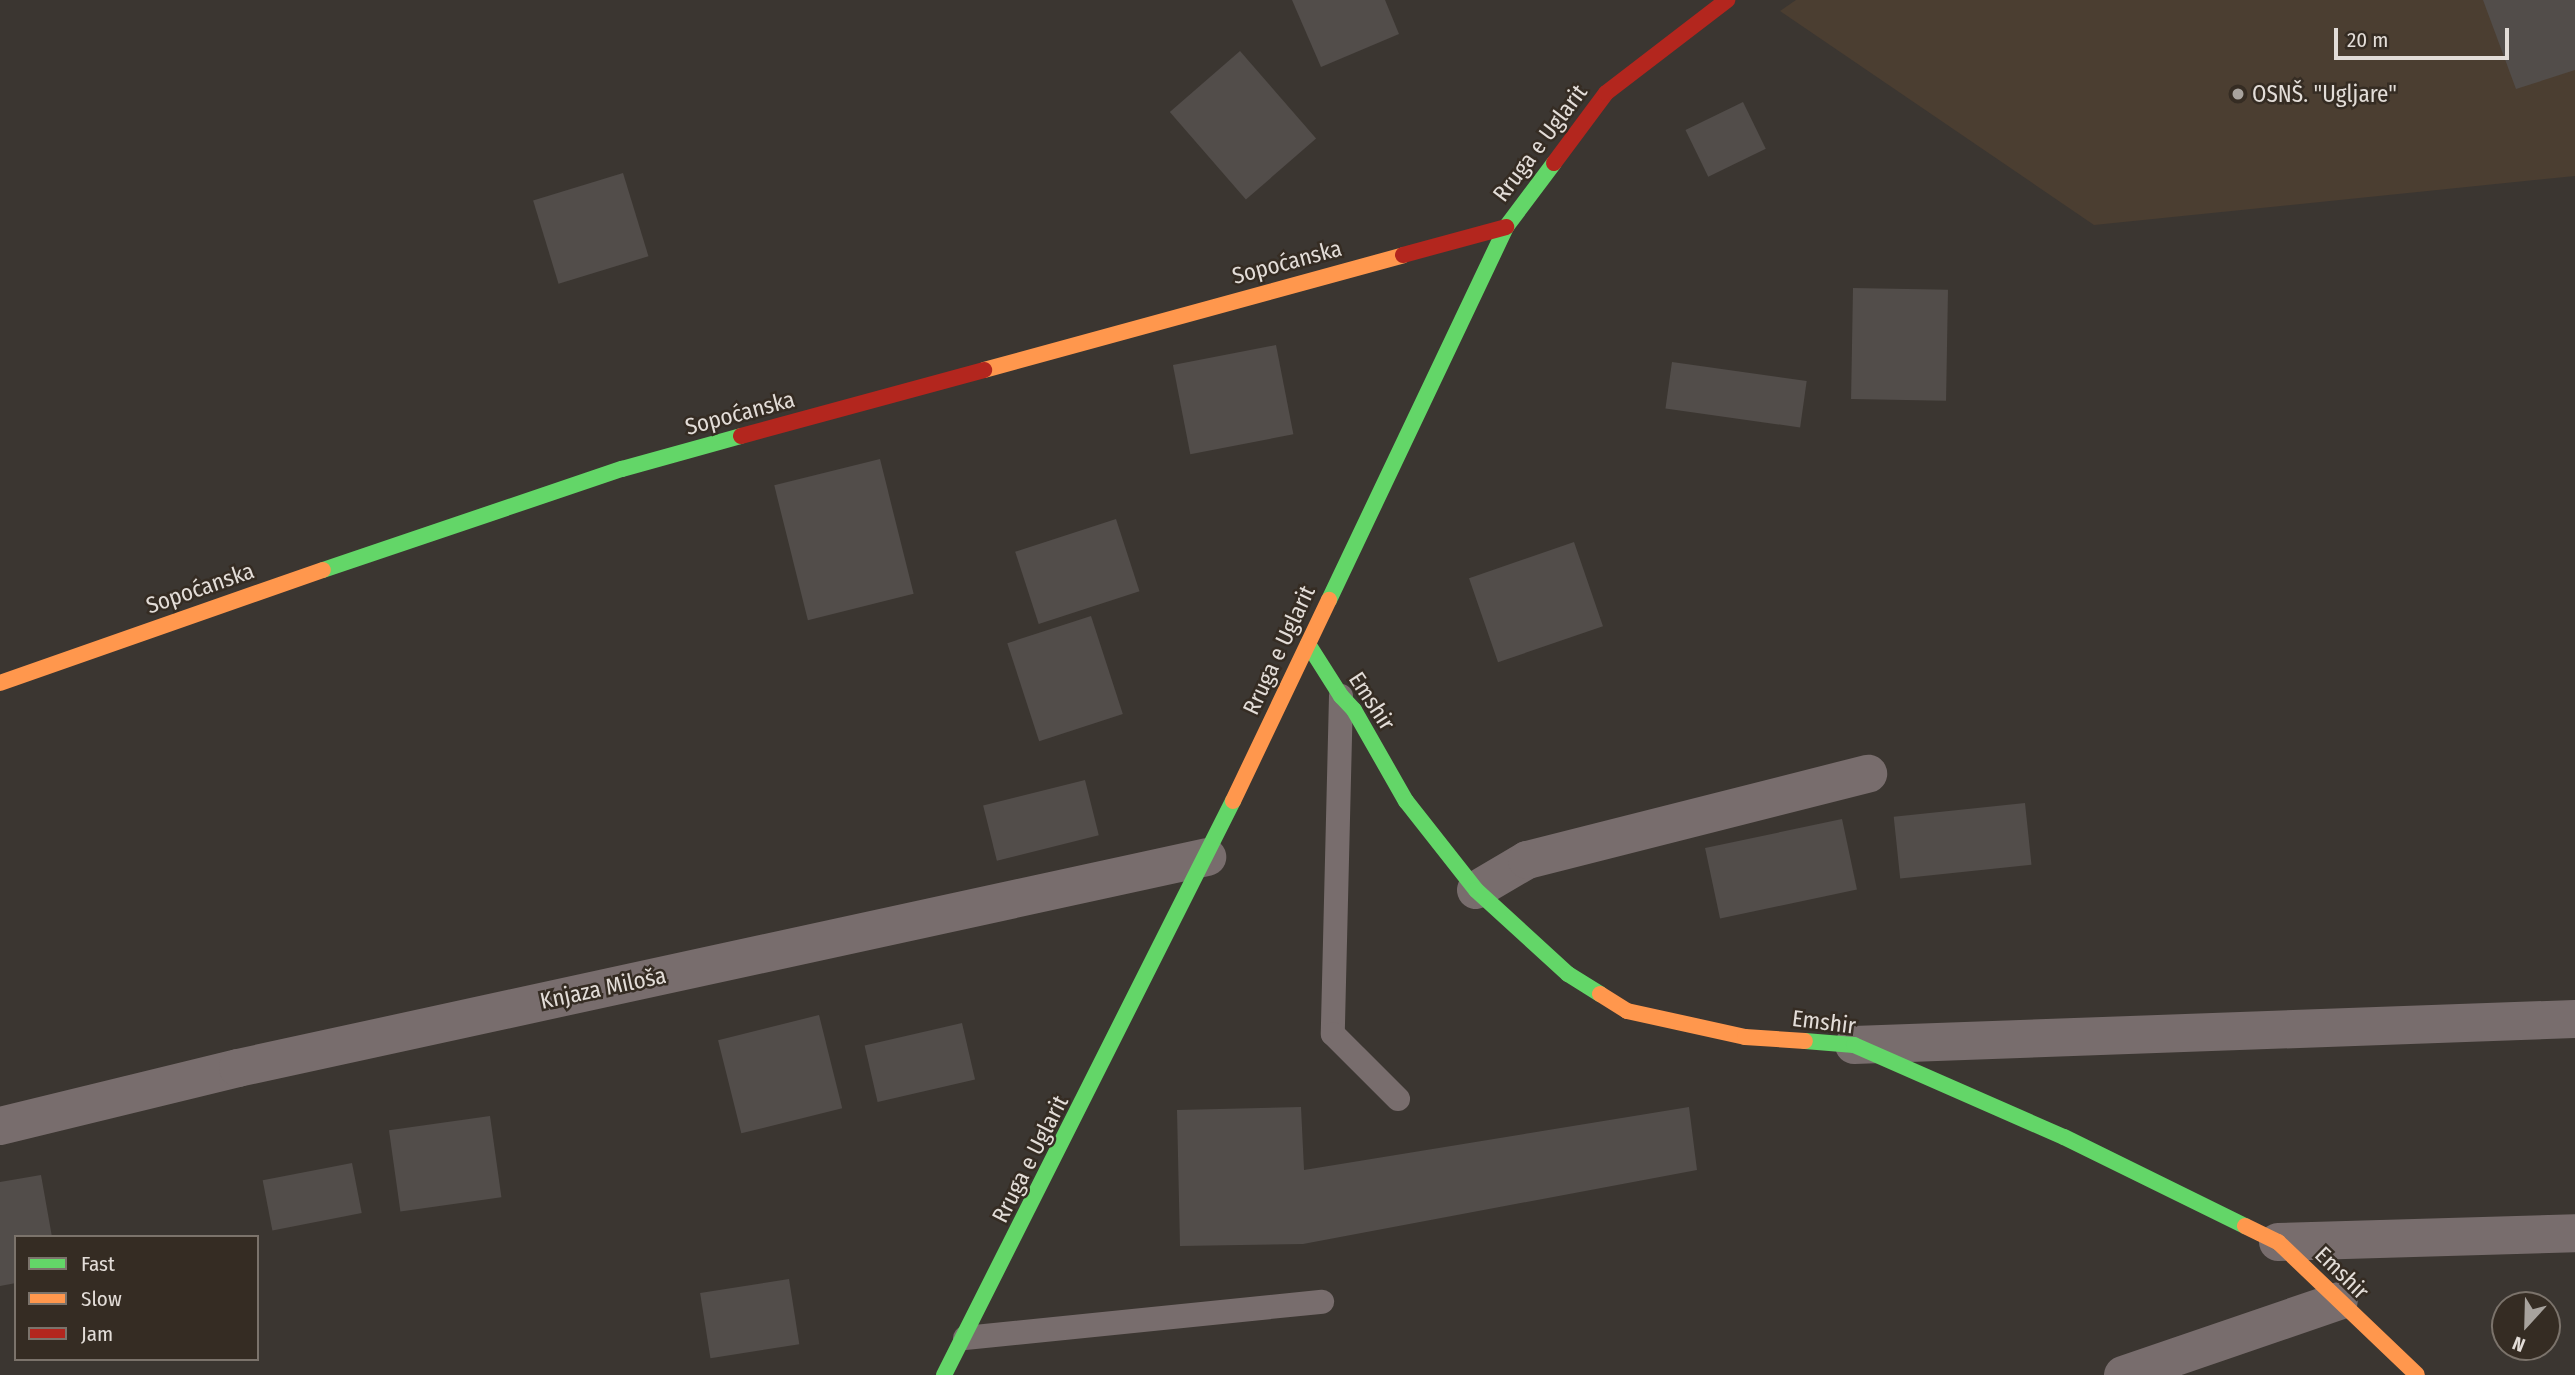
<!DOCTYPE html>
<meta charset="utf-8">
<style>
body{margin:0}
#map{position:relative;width:2575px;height:1375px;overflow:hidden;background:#3b3631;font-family:"Fira Sans Condensed",sans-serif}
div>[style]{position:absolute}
.built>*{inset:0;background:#4b3e31}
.building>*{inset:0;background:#524d4a;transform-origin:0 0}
.lane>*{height:24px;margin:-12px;padding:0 12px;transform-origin:12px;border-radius:12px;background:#786d6d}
.street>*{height:38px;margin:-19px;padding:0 19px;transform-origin:19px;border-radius:19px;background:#786d6d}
.fast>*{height:16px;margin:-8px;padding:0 8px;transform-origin:8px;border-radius:8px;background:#63d668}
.slow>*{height:16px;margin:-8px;padding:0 8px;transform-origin:8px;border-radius:8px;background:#ff974d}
.jam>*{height:16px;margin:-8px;padding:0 8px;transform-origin:8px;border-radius:8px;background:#b3261e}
.dots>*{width:19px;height:19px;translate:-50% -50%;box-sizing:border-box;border:4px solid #352c23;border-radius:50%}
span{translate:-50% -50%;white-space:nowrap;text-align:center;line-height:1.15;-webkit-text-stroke:5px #352c23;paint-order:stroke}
.poi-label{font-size:23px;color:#e3ddd8}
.left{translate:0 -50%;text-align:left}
.street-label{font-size:23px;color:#e3ddd8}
.legend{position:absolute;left:14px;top:1235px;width:245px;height:126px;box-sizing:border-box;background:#352c23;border:2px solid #7b736b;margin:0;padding:9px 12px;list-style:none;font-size:21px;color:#e3ddd8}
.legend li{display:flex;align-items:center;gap:14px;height:35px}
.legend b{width:35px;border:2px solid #7b736b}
.north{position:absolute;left:2491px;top:1291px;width:70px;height:70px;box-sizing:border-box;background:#352c23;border:2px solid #7b736b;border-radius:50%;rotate:202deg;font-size:19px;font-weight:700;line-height:28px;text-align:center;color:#e3ddd8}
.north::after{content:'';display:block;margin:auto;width:24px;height:32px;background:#a8a39e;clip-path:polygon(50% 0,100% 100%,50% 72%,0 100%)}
.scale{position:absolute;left:2334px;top:28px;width:175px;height:32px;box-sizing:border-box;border:4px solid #e3ddd8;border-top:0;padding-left:9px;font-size:21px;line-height:24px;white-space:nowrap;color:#e3ddd8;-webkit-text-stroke:5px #352c23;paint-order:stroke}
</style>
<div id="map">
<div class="built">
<div style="clip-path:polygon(1796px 0,2575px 0,2575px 176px,2094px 225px,1780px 11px)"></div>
</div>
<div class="building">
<div style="clip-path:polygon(1292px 0,1385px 0,1399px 34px,1321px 67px)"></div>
<div style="clip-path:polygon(2483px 0,2575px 0,2575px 70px,2516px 89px)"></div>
<div style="left:1240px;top:51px;width:116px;height:93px;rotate:49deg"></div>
<div style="left:1743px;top:102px;width:52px;height:64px;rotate:64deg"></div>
<div style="left:623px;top:173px;width:87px;height:94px;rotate:73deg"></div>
<div style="left:1853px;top:288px;width:95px;height:111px;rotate:1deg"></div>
<div style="left:1276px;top:345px;width:91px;height:105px;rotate:79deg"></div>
<div style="left:1672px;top:362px;width:136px;height:47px;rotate:8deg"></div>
<div style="left:880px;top:459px;width:139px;height:109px;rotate:76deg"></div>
<div style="left:1116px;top:519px;width:76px;height:106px;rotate:72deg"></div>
<div style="left:1574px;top:542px;width:89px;height:111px;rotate:71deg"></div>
<div style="left:1091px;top:616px;width:103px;height:88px;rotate:72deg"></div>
<div style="left:1085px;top:780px;width:57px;height:105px;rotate:76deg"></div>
<div style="left:2025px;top:803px;width:62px;height:132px;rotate:84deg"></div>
<div style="left:1842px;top:819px;width:72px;height:140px;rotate:78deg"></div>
<div style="left:819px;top:1015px;width:96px;height:104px;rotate:76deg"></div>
<div style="left:962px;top:1023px;width:58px;height:100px;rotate:77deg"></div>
<div style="clip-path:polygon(1301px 1107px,1304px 1170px,1689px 1107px,1697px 1170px,1303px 1244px,1180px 1246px,1177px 1110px)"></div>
<div style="left:490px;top:1116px;width:82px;height:102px;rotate:82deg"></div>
<div style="left:352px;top:1163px;width:51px;height:91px;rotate:79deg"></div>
<div style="clip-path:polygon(41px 1175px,52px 1237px,16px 1237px,16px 1283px,0 1286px,0 1182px)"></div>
<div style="left:789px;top:1279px;width:66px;height:90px;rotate:81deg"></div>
</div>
<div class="lane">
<div style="left:1341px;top:696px;width:338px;rotate:91.4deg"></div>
<div style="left:1333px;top:1034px;width:92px;rotate:45deg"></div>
<div style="left:965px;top:1338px;width:359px;rotate:-5.8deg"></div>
</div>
<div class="street">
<div style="left:1476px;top:890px;width:59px;rotate:-30.5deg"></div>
<div style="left:1527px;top:860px;width:352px;rotate:-14.2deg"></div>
<div style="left:1854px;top:1045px;width:721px;rotate:-2.07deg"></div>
<div style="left:0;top:1126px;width:245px;rotate:-13.7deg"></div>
<div style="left:238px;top:1068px;width:992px;rotate:-12.28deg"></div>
<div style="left:2278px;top:1242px;width:297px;rotate:-1.7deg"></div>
<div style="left:2123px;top:1375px;width:228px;rotate:-18.9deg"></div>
</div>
<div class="fast">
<div style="left:323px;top:570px;width:316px;rotate:-18.7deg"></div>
<div style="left:622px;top:469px;width:123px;rotate:-15.5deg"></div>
<div style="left:1329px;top:600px;width:413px;rotate:-64.6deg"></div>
<div style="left:1506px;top:227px;width:80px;rotate:-53.1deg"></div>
<div style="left:1308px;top:644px;width:62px;rotate:57.6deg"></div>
<div style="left:1341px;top:696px;width:19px;rotate:47deg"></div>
<div style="left:1354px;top:710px;width:105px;rotate:60.3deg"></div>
<div style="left:1406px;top:801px;width:113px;rotate:51.8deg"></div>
<div style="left:1476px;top:890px;width:125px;rotate:42.4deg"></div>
<div style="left:1568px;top:974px;width:38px;rotate:32deg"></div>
<div style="left:1805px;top:1041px;width:49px;rotate:4.7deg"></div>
<div style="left:1854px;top:1045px;width:229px;rotate:23.7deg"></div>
<div style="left:2064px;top:1137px;width:202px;rotate:26.2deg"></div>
<div style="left:944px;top:1375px;width:643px;rotate:-63.28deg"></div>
</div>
<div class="slow">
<div style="left:984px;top:370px;width:434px;rotate:-15.3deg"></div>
<div style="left:0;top:683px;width:342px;rotate:-19.3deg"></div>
<div style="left:1233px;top:801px;width:223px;rotate:-64.5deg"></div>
<div style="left:1600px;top:994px;width:32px;rotate:32deg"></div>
<div style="left:1627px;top:1011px;width:121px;rotate:12.4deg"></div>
<div style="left:1745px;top:1037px;width:60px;rotate:3.8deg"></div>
<div style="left:2245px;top:1226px;width:37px;rotate:26deg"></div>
<div style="left:2278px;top:1242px;width:192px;rotate:43.7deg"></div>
</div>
<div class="jam">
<div style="left:1554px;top:163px;width:87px;rotate:-53.4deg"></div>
<div style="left:1606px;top:93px;width:153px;rotate:-37.5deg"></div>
<div style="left:1403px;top:255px;width:107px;rotate:-15.2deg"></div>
<div style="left:741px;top:436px;width:252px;rotate:-15.2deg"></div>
</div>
<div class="dots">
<div style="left:2238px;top:94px;background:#a8a39e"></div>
</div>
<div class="poi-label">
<span class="left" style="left:2252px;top:94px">OSNŠ. "Ugljare"</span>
</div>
<div class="street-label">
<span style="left:1540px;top:143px;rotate:-53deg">Rruga e Uglarit</span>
<span style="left:1287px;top:262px;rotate:-15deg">Sopoćanska</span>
<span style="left:740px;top:413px;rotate:-15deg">Sopoćanska</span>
<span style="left:200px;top:588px;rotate:-19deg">Sopoćanska</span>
<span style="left:1279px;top:650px;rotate:-65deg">Rruga e Uglarit</span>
<span style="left:1372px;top:701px;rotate:57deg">Emshir</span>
<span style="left:603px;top:988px;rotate:-12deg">Knjaza Miloša</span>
<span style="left:1824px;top:1022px;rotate:7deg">Emshir</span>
<span style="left:1030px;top:1159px;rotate:-63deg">Rruga e Uglarit</span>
<span style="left:2342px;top:1273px;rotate:44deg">Emshir</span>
</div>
<ul class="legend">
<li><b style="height:9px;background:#63d668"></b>Fast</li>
<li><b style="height:9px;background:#ff974d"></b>Slow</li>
<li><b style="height:9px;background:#b3261e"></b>Jam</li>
</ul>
<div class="north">N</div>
<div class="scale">20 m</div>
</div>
